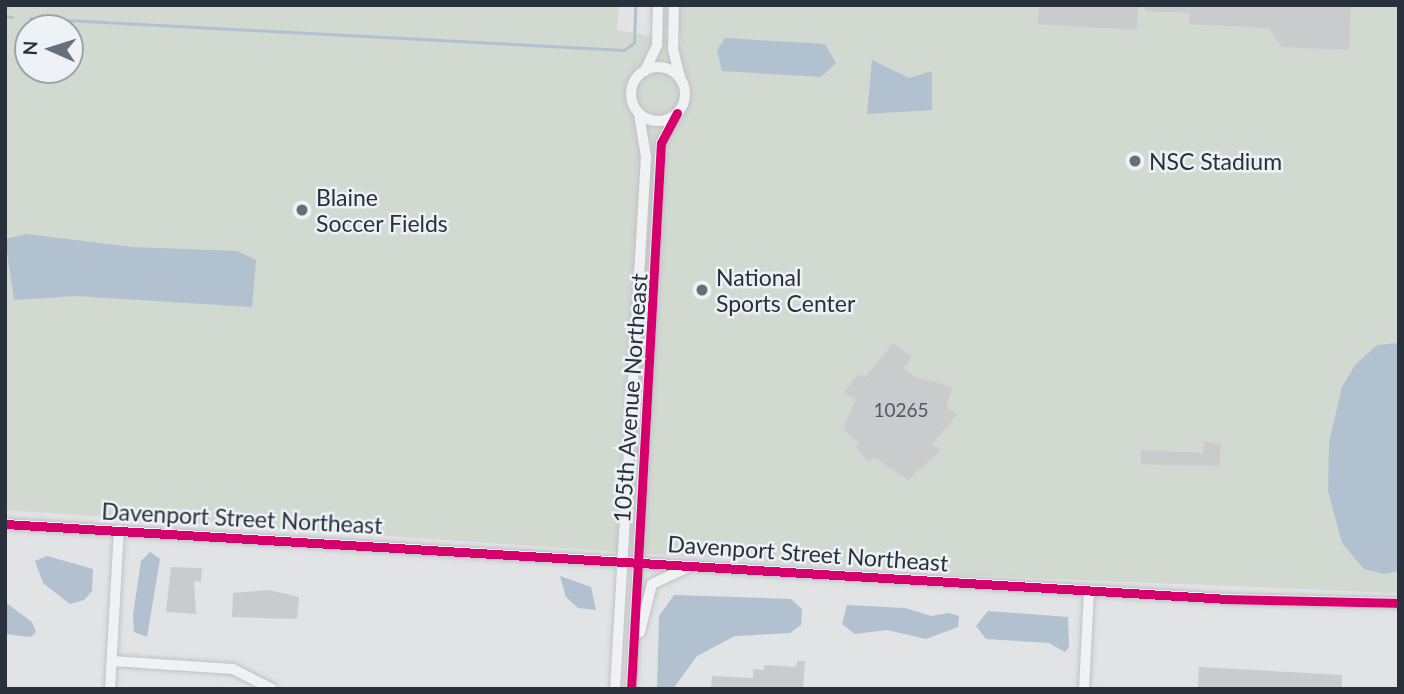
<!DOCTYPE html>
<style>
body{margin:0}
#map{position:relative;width:1404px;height:694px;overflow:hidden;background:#e1e3e5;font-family:Lato,sans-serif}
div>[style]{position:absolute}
.green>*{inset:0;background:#d2d9d1}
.water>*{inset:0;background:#b1c1cf}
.stream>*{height:2.5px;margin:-1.25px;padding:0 1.25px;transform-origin:1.25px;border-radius:1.25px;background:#b1c1cf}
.building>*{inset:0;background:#c9cbcd}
.roads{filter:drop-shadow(0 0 2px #bfc1c3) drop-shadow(0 0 2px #bfc1c3)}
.minor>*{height:10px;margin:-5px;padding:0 5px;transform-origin:5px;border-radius:5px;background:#f0f1f2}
.minor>.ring{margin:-5px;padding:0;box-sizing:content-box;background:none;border:10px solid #f0f1f2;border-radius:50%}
.cycleway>*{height:9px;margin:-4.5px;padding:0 4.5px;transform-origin:4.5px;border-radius:4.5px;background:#d6006c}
.dots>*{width:19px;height:19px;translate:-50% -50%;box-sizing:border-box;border:4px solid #eef1f5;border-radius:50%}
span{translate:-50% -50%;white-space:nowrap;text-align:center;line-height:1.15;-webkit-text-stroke:5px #eef1f5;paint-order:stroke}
.number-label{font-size:19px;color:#525862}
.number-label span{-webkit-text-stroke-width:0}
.poi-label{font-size:23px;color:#29313d}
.left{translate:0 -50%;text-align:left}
.street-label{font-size:23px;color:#29313d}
.frame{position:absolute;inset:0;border:7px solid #29313d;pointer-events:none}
.north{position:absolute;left:14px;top:14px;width:70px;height:70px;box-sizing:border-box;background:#eef1f5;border:2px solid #9fa4ab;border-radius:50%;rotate:273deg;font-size:19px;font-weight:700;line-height:28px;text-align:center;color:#29313d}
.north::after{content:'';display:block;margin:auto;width:24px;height:32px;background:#696f78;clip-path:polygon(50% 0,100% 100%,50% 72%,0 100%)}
</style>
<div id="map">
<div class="green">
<div style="clip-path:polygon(evenodd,5px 5px,619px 5px,617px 30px,663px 38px,663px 5px,668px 5px,666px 39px,682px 46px,674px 5px,1399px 5px,1399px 593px,962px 575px,5px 510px,5px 5px,28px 28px,70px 28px,70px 70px,28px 70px,28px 28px)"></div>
</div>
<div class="water">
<div style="clip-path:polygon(725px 38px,825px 44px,836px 63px,821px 77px,722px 71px,717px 50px)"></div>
<div style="clip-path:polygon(872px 60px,909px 78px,932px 71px,932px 110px,867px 114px)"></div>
<div style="clip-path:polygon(26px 234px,132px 247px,237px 251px,256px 260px,252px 307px,76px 296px,14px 300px,5px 239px)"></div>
<div style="clip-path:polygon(1399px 343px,1399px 571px,1384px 574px,1364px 569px,1342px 543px,1328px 491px,1329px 442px,1342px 387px,1355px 365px,1377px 345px)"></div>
<div style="clip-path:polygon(150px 552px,160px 559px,147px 637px,134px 632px,133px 615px,141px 561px)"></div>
<div style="clip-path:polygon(47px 556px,93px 569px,92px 591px,84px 600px,70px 604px,43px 583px,35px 561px)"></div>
<div style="clip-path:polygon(560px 576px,591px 587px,596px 610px,578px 608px,566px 597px)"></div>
<div style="clip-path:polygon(674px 595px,791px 599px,802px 609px,801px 625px,790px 633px,735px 636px,697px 656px,673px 689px,657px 689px,659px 616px)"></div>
<div style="clip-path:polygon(5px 602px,32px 622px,36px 632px,31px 637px,5px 634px)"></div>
<div style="clip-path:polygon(847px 605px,905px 608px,931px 616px,949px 613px,959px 616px,958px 627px,926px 639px,887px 630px,855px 634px,842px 624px)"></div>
<div style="clip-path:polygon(988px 611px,1068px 617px,1069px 647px,1065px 652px,1049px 643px,986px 639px,976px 626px)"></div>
</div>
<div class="stream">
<div style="left:5px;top:16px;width:7px;rotate:8deg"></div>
<div style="left:30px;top:18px;width:595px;rotate:3.08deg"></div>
<div style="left:624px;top:50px;width:12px;rotate:-35deg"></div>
<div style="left:634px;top:43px;width:38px;rotate:-88deg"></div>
</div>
<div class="building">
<div style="clip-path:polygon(1039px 5px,1138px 5px,1137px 30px,1038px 24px)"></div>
<div style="clip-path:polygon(1145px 5px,1351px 5px,1349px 50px,1282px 47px,1268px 28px,1189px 24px,1190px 13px,1145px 11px)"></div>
<div style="clip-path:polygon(893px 343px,912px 357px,903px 368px,915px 377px,953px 387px,946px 406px,957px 415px,932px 444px,941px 450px,908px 480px,874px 457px,870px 461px,864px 457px,856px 447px,859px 443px,843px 429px,856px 400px,844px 392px,859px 374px,865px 378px)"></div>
<div style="clip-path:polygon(1204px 441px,1221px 445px,1219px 466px,1141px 464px,1141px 450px,1203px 453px)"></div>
<div style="clip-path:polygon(171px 567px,202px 568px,201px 582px,194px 581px,196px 614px,166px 612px)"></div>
<div style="clip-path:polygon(269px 590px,299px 597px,297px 619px,232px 617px,233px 593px)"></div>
<div style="clip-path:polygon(797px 661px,805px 661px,803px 689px,711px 689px,712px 676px,753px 678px,753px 669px,764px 670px,764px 665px,796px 667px)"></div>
<div style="clip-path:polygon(1199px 667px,1342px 675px,1342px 689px,1198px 689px)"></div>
</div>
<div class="roads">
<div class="minor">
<div style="left:674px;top:5px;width:44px;rotate:91.3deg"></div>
<div style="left:673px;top:49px;width:30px;rotate:76deg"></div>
<div class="ring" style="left:631px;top:67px;width:44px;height:44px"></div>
<div style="left:645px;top:71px;width:29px;rotate:-65deg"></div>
<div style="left:657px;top:45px;width:40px;rotate:-88.6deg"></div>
<div style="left:5px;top:524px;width:1225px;rotate:3.51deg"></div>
<div style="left:1228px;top:599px;width:171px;rotate:1.3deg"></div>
<div style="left:640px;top:632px;width:49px;rotate:-76deg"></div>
<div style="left:652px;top:584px;width:38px;rotate:-25deg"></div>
<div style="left:112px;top:661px;width:121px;rotate:3.8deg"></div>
<div style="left:233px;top:669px;width:44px;rotate:27.1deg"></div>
<div style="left:110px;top:689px;width:159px;rotate:-86.8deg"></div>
<div style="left:615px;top:689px;width:533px;rotate:-86.67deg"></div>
<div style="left:646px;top:157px;width:44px;rotate:-99.2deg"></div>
<div style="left:631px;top:689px;width:547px;rotate:-86.86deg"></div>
<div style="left:661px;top:143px;width:34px;rotate:-62deg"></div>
<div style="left:1084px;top:689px;width:98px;rotate:-87.1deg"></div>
</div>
</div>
<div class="cycleway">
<div style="left:5px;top:524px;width:1225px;rotate:3.51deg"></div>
<div style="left:1228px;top:599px;width:171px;rotate:1.3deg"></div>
<div style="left:631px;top:689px;width:547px;rotate:-86.86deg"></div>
<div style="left:661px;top:143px;width:34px;rotate:-62deg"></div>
</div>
<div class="dots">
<div style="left:1135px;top:161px;background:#696f78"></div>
<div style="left:302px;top:210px;background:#696f78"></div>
<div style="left:702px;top:290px;background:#696f78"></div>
</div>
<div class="number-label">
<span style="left:901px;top:410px">10265</span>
</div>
<div class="poi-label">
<span class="left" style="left:1149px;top:161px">NSC Stadium</span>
<span class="left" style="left:316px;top:210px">Blaine<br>Soccer Fields</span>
<span class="left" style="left:716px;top:290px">National<br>Sports Center</span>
</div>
<div class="street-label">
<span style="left:630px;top:398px;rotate:-86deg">105th Avenue Northeast</span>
<span style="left:242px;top:518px;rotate:3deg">Davenport Street Northeast</span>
<span style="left:808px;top:553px;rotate:4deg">Davenport Street Northeast</span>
</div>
<div class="frame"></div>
<div class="north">N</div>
</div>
